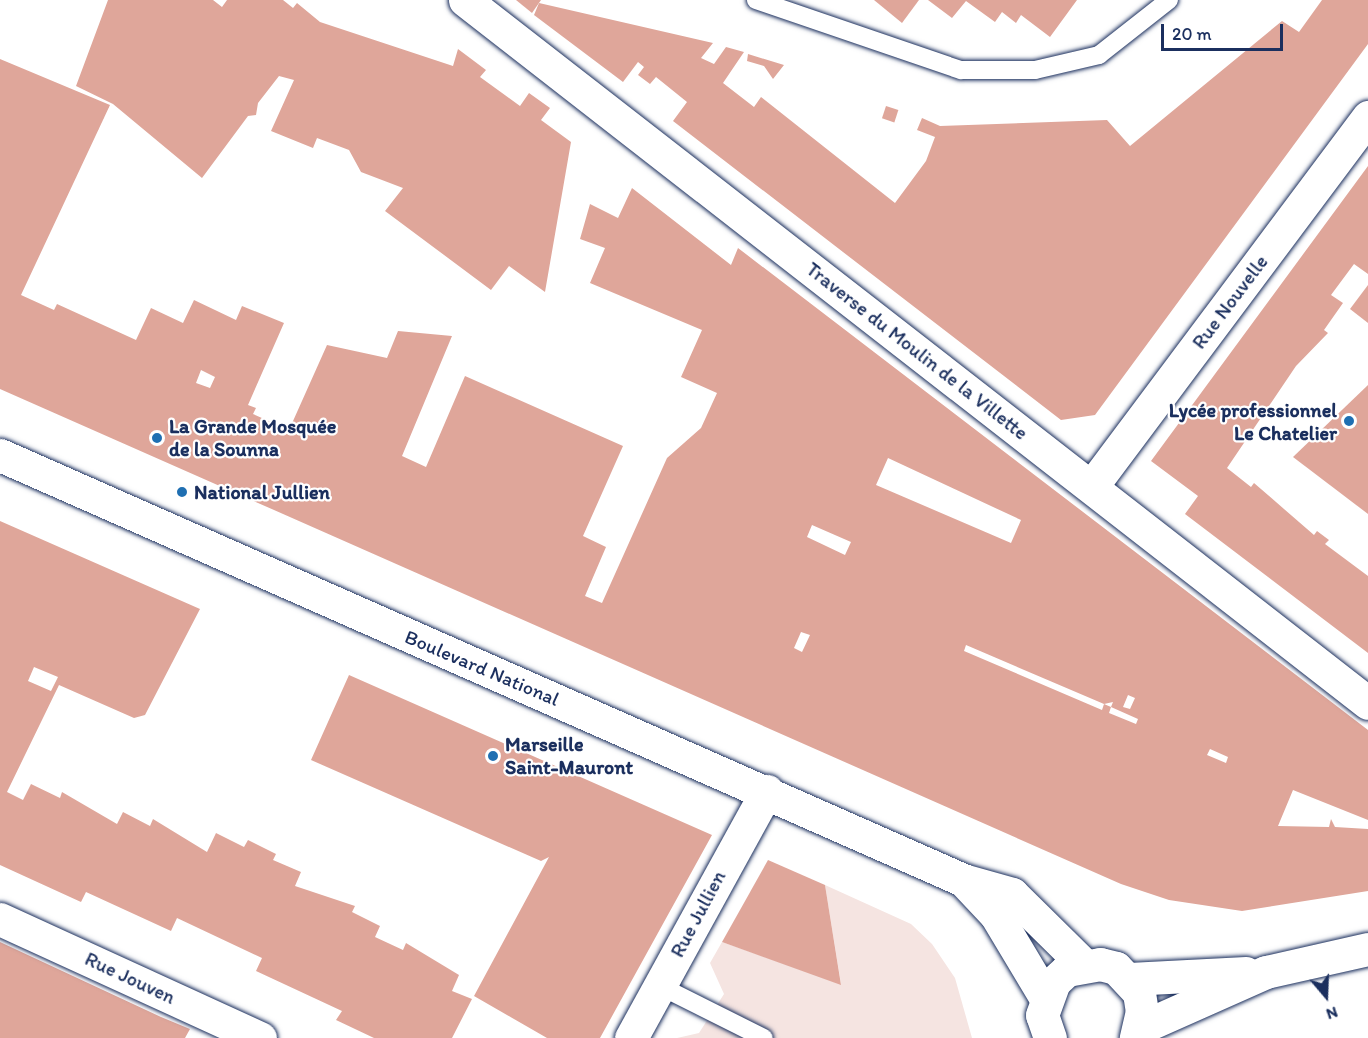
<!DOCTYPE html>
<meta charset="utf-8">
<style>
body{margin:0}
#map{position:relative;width:1368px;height:1038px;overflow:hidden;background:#fff;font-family:Itim,sans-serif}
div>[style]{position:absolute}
.built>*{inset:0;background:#f5e4e1}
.building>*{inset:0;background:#dfa69a;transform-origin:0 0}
.roads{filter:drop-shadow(0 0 2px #1b2f5e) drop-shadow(0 0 2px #1b2f5e)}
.lane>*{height:18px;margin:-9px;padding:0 9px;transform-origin:9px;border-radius:9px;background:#fff}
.street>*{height:33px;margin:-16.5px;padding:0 16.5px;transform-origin:16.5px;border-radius:16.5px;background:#fff}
.dots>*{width:16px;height:16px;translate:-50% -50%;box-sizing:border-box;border:3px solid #fff;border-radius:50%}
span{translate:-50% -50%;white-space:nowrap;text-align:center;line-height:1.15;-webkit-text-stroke:4.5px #fff;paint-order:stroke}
.street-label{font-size:20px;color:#1b2f5e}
.poi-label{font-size:20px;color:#1b2f5e;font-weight:700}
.right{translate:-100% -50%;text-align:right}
.left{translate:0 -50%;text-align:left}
.north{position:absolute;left:1296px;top:966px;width:60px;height:60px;-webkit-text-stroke:4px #fff;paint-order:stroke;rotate:161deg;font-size:16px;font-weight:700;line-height:24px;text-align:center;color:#1b2f5e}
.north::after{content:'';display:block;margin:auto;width:21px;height:27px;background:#1b2f5e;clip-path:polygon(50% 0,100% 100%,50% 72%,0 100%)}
.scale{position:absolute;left:1161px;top:24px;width:122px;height:27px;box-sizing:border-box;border:3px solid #1b2f5e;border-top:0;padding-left:8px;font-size:18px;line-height:21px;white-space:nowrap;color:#1b2f5e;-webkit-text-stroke:4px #fff;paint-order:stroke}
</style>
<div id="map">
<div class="built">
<div style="clip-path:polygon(825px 885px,911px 924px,932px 944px,955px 978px,972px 1038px,677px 1038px,699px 1033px,724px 994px,710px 963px,722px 942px,841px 984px)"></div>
</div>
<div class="building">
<div style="clip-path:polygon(108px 0,213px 0,222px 7px,227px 0,283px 0,293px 8px,297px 3px,320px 22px,453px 66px,458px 49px,486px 70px,480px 77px,520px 106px,529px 93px,550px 108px,541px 120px,571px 142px,545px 292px,509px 266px,491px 290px,385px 211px,403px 188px,361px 172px,349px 150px,317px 138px,313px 148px,271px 131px,294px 80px,279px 76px,258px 103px,256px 115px,248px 116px,202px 178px,113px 104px,76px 86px)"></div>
<div style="clip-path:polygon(516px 0,541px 0,532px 13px)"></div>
<div style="clip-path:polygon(874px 0,919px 0,902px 23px)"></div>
<div style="clip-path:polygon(928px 0,1077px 0,1050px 37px,1021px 15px,1016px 23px,1002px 12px,995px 22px,966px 1px,952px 18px)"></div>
<div style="clip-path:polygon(1322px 0,1368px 0,1368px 44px,1095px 415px,1061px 420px,673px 121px,687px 102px,656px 77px,650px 84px,638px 75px,644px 67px,638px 62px,623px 82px,534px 15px,539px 3px,713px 43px,701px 58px,714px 64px,726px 47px,744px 52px,723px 83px,754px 107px,761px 97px,895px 203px,926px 161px,935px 137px,917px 130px,922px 118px,940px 126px,1107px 120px,1130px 146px,1282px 21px,1299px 32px)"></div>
<div style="clip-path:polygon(748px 54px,784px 65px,773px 79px,764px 66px,747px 61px)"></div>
<div style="clip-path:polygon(evenodd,0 59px,110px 105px,21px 295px,54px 310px,57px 304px,136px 340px,151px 308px,183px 323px,194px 300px,236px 320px,242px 306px,284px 323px,248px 405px,256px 408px,253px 414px,289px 430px,327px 345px,387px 358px,398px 331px,452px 336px,402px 456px,426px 467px,465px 376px,623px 446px,583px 536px,606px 547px,585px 596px,602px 603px,667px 458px,701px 428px,717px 393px,681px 377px,702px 330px,590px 283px,605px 248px,580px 239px,590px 204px,618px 218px,632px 188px,731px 265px,738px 248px,1368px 730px,1368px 820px,1293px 790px,1278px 826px,1329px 827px,1331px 819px,1335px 827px,1368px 829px,1368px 891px,1242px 911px,1169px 900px,1121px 884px,0 389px,0 59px,201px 370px,215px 377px,210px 388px,196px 383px,201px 370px,0 59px,888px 458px,1021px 520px,1011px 543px,876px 485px,888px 458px,0 59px,812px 525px,851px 542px,845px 555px,807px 537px,812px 525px,0 59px,801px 632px,810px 635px,802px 652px,794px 648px,801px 632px,0 59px,966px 645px,1104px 704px,1113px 702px,1111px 707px,1138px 719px,1136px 724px,1109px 713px,1111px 707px,1104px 704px,1102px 710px,964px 651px,966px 645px,0 59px,1128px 695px,1135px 698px,1130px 709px,1123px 707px,1128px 695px,0 59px,1210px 749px,1228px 757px,1226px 763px,1207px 755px,1210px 749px)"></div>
<div style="left:886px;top:106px;width:13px;height:13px;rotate:18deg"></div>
<div style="clip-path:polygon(1368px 166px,1368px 274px,1354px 264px,1331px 295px,1343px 303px,1324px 330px,1328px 333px,1296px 366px,1227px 468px,1251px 487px,1254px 483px,1314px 535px,1317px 531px,1329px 540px,1325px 544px,1368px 576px,1368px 653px,1185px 514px,1198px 496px,1151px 461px)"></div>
<div style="clip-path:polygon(1368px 285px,1368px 323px,1350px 309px)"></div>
<div style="clip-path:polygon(1368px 385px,1368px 514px,1293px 457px)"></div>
<div style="clip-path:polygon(evenodd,0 521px,200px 609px,145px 715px,134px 718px,59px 685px,7px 792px,23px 800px,31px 784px,60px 798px,62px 792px,117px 824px,123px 812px,150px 826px,153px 819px,207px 852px,216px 833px,244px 847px,248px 840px,276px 854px,273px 860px,301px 872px,295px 886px,355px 906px,352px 912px,380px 926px,375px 937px,403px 950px,406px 943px,459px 975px,452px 991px,472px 999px,452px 1038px,374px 1038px,336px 1020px,342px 1011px,256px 971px,262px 958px,177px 918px,171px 931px,86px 892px,81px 902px,0 865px,0 521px,34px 667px,58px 677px,51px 691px,28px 681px,34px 667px)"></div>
<div style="clip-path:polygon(349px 675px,712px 835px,600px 1038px,547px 1038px,474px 996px,549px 857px,541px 861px,311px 760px)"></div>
<div style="clip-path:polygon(768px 860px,825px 885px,841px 985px,722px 942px)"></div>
<div style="clip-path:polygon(0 942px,161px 1017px,190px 1029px,185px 1038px,0 1038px)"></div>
</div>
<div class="roads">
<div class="lane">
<div style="left:756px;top:0;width:217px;rotate:18.9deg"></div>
<div style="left:961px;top:70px;width:74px"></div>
<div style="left:1035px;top:70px;width:66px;rotate:-13.2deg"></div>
<div style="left:1099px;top:55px;width:89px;rotate:-38.2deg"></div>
<div style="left:660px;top:986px;width:116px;rotate:26.6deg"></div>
</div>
<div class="street">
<div style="left:465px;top:0;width:1144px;rotate:37.9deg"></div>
<div style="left:0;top:455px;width:1053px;rotate:23.81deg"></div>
<div style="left:963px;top:880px;width:51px;rotate:15.9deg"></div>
<div style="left:1012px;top:894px;width:100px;rotate:44.6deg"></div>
<div style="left:1092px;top:486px;width:461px;rotate:-53.2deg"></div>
<div style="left:964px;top:881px;width:47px;rotate:46.7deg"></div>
<div style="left:996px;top:915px;width:96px;rotate:59.1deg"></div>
<div style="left:0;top:919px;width:286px;rotate:24.6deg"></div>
<div style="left:1129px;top:979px;width:117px;rotate:-2.9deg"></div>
<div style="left:1140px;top:1028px;width:138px;rotate:-24deg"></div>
<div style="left:1266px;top:972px;width:105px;rotate:-12.7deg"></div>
<div style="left:631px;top:1038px;width:282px;rotate:-61.2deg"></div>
<div style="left:1050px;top:1038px;width:24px;rotate:-109deg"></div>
<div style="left:1042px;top:1015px;width:35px;rotate:-70deg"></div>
<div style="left:1054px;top:982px;width:18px;rotate:-43deg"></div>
<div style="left:1067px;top:970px;width:34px;rotate:-10deg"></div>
<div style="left:1100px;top:964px;width:16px;rotate:14deg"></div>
<div style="left:1116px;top:968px;width:34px;rotate:47deg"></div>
<div style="left:1139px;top:993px;width:18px;rotate:81deg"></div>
<div style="left:1142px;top:1011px;width:28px;rotate:103deg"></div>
</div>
</div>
<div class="dots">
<div style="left:1349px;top:421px;background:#1f6fb2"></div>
<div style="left:157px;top:438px;background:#1f6fb2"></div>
<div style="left:182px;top:492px;background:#1f6fb2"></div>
<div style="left:493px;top:756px;background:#1f6fb2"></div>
</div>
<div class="street-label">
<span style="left:1230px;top:302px;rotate:-53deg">Rue Nouvelle</span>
<span style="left:917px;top:351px;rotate:38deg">Traverse du Moulin de la Villette</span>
<span style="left:482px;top:668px;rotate:23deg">Boulevard National</span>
<span style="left:698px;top:914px;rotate:-62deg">Rue Jullien</span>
<span style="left:130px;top:978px;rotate:25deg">Rue Jouven</span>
</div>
<div class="poi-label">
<span class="right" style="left:1337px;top:422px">Lycée professionnel<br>Le Chatelier</span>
<span class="left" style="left:169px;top:438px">La Grande Mosquée<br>de la Sounna</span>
<span class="left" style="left:194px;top:492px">National Jullien</span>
<span class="left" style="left:505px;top:756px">Marseille<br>Saint-Mauront</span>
</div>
<div class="north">N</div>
<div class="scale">20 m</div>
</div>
